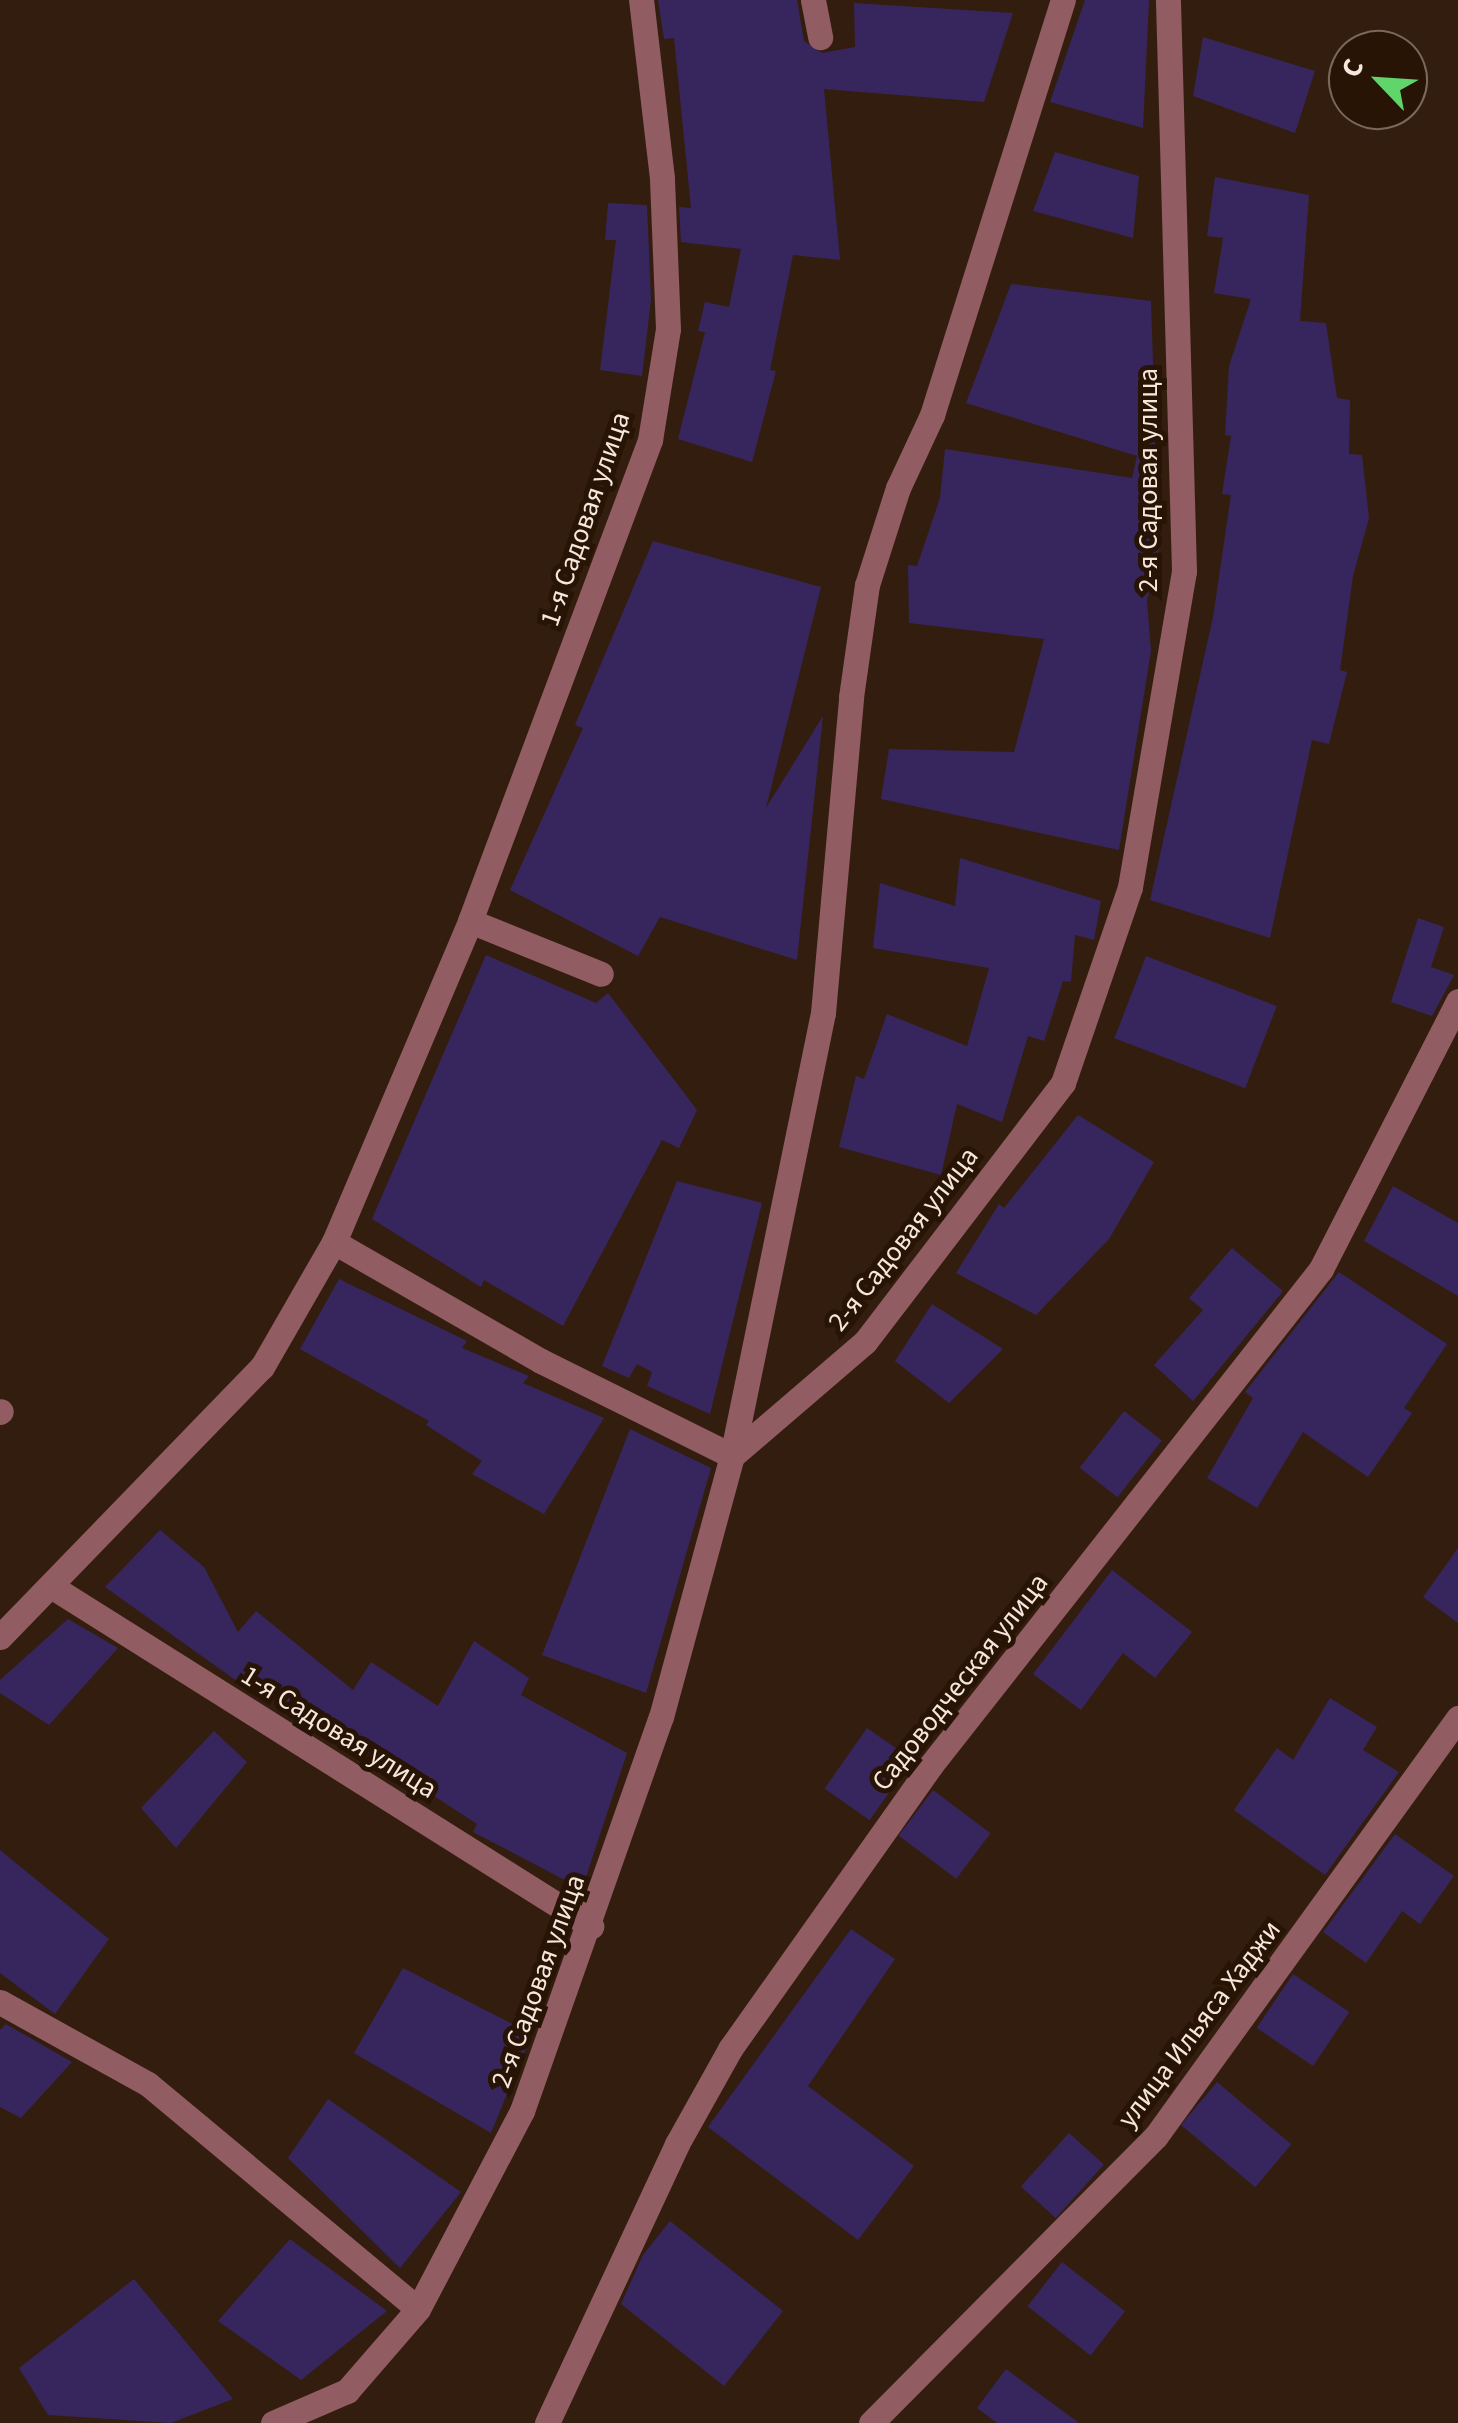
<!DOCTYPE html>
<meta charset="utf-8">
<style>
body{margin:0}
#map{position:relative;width:1458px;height:2423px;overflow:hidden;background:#331d0e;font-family:"Source Sans 3",sans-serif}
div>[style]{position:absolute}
.building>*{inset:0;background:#37265d;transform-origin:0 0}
.minor>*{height:25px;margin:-12.5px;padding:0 12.5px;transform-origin:12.5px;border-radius:12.5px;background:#915c62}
span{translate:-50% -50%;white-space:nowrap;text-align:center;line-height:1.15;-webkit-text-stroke:10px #281405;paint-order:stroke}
.street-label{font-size:28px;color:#f6e7dd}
.north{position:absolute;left:1328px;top:30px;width:100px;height:100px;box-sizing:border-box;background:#281405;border:2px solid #7a685b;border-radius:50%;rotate:295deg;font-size:28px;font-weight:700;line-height:40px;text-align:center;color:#f6e7dd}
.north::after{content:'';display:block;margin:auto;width:35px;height:45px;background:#5fd56b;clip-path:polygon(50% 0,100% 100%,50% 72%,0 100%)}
</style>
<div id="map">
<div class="building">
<div style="clip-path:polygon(658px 0,797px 0,804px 41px,822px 53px,855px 47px,854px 3px,1013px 13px,984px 102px,824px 89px,840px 260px,793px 255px,770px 370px,776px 371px,752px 462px,678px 439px,705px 332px,698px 331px,705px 302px,729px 307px,741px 249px,681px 242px,679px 207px,691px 208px,674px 38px,664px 39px)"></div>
<div style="clip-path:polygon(1085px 0,1149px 0,1143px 128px,1050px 102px)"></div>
<div style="clip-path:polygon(1203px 37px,1315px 71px,1295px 133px,1193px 96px)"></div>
<div style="clip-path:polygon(1055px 152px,1139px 176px,1133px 238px,1033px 211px)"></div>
<div style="clip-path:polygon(1215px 177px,1309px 195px,1300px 321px,1326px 323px,1337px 398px,1350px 400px,1349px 454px,1362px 455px,1369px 518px,1353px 576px,1340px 670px,1347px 672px,1329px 744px,1312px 740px,1270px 938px,1150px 900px,1213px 617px,1231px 495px,1222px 494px,1231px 436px,1225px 435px,1229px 366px,1251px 299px,1214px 293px,1223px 238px,1207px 236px)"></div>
<div style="clip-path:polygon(608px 203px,647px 205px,651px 300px,642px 376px,600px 370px,616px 240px,605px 240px)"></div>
<div style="clip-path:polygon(1011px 284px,1151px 301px,1159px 549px,1147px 601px,1151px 651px,1119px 850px,881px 799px,889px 749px,1014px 752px,1044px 639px,909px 623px,908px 565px,917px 566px,940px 498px,945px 449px,1132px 478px,1137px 456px,966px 403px)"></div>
<div style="clip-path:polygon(653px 541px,821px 587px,766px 808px,823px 716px,797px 960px,660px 917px,638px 956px,510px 890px,583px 728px,575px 725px)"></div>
<div style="clip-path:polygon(960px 858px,1101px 901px,1094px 940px,1075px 935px,1071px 982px,1063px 981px,1044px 1041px,1028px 1036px,1002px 1122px,957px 1104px,941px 1175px,839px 1147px,856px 1076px,864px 1079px,887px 1014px,967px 1046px,989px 968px,873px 948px,880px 883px,955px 906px)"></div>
<div style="clip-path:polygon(1418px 918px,1444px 927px,1431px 967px,1454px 975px,1432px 1016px,1391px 1002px)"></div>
<div style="clip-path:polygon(486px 955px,596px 1003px,608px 993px,697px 1110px,679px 1148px,662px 1140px,563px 1326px,484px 1280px,481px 1287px,372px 1219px)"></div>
<div style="left:1146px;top:956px;width:140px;height:88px;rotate:21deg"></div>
<div style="clip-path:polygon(1078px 1115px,1154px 1162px,1109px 1239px,1036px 1315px,956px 1273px,999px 1204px,1004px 1208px)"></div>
<div style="clip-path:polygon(677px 1181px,762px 1203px,710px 1414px,647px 1386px,652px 1372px,637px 1364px,629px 1378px,602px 1366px)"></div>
<div style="clip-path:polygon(1393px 1186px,1458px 1223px,1458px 1296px,1364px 1241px)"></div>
<div style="clip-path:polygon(1232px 1248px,1283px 1291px,1193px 1401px,1154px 1365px,1203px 1310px,1189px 1298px)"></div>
<div style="clip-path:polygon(1339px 1272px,1447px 1344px,1404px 1408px,1412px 1413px,1368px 1477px,1303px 1432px,1257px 1508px,1207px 1478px,1253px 1398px,1245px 1392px)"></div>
<div style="clip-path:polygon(339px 1279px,467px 1341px,462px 1348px,529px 1376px,523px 1383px,604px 1418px,544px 1514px,472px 1474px,482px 1461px,426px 1425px,429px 1421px,300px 1349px)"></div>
<div style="clip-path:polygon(932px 1304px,1003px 1349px,949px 1403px,895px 1361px)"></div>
<div style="left:1124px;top:1411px;width:48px;height:72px;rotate:38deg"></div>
<div style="clip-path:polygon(630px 1429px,711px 1468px,646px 1693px,542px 1655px)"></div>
<div style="clip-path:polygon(160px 1530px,204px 1567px,238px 1632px,256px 1611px,353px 1690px,371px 1662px,438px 1706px,474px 1641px,529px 1678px,521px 1695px,627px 1753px,582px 1889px,473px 1832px,477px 1824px,301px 1709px,295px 1715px,256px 1680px,248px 1689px,105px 1587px)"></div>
<div style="clip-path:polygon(1458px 1548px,1458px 1623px,1423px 1597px)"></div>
<div style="clip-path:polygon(1112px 1570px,1192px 1632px,1155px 1678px,1123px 1653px,1081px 1710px,1033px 1674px)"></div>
<div style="clip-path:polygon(68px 1619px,118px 1648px,49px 1725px,0 1693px,0 1680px)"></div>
<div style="clip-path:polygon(1330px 1698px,1377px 1727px,1363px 1750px,1399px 1772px,1325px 1875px,1234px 1810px,1277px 1748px,1293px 1760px)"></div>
<div style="left:867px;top:1728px;width:55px;height:74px;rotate:35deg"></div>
<div style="clip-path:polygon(214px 1731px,247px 1762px,176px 1848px,141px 1808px)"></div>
<div style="left:933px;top:1790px;width:72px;height:57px;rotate:37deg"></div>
<div style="clip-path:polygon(1395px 1834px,1454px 1876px,1420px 1924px,1402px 1911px,1366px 1963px,1323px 1932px)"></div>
<div style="clip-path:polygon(0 1850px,109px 1939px,55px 2014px,0 1973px)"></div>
<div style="clip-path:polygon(851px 1929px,895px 1959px,808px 2086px,914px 2166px,858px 2240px,708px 2127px)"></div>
<div style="clip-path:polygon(403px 1968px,532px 2034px,491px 2133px,354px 2053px)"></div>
<div style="left:1293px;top:1974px;width:68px;height:65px;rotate:34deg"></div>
<div style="clip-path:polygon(6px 2024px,72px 2062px,21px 2118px,0 2107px,0 2030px)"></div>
<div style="left:1217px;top:2082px;width:97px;height:56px;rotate:40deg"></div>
<div style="clip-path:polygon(328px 2099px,461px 2192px,400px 2268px,288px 2158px)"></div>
<div style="left:1069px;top:2133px;width:47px;height:72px;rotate:42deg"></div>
<div style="clip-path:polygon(670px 2221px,783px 2311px,724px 2386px,621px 2304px,643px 2255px)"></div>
<div style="clip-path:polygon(290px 2239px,387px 2311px,301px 2380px,218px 2321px)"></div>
<div style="left:1062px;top:2262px;width:80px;height:56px;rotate:38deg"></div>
<div style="clip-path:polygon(134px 2279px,233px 2399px,171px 2423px,48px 2415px,19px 2368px)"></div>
<div style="clip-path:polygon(1006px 2369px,1079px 2423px,997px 2423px,977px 2408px)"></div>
</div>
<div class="minor">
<div style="left:813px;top:0;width:38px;rotate:79deg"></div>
<div style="left:470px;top:921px;width:141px;rotate:22deg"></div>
<div style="left:334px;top:1242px;width:239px;rotate:29.9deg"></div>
<div style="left:541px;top:1361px;width:213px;rotate:26.4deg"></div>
<div style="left:732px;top:1456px;width:452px;rotate:-78.4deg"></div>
<div style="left:823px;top:1013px;width:317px;rotate:-84.9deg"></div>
<div style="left:851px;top:697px;width:113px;rotate:-81.9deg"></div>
<div style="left:867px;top:585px;width:102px;rotate:-72.3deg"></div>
<div style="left:898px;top:488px;width:81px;rotate:-65deg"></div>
<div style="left:932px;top:415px;width:435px;rotate:-72.5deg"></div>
<div style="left:0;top:1412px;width:1px;rotate:-45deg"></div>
<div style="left:54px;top:1588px;width:635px;rotate:32.19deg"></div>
<div style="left:0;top:1637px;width:376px;rotate:-45.9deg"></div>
<div style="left:262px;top:1367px;width:144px;rotate:-60.1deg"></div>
<div style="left:334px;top:1242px;width:349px;rotate:-67deg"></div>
<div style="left:470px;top:921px;width:514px;rotate:-69.48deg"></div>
<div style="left:650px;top:440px;width:112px;rotate:-80.8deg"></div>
<div style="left:668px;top:329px;width:151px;rotate:-92.3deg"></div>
<div style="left:662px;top:178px;width:179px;rotate:-96.7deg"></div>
<div style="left:0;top:2002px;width:169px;rotate:29deg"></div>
<div style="left:148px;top:2084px;width:351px;rotate:39.8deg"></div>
<div style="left:273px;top:2423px;width:81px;rotate:-23.4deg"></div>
<div style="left:347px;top:2391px;width:108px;rotate:-49.1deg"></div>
<div style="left:418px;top:2309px;width:224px;rotate:-62.3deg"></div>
<div style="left:522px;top:2111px;width:418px;rotate:-70.6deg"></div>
<div style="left:661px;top:1717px;width:270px;rotate:-74.8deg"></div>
<div style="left:732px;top:1456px;width:175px;rotate:-40.6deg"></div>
<div style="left:865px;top:1342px;width:326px;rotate:-52.6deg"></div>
<div style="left:1063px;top:1083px;width:207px;rotate:-71.1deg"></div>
<div style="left:1130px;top:887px;width:321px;rotate:-80.3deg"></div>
<div style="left:1184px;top:571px;width:571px;rotate:-91.61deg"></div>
<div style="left:547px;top:2423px;width:308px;rotate:-65deg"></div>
<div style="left:677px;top:2144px;width:109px;rotate:-60.8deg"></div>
<div style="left:730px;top:2049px;width:348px;rotate:-54.7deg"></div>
<div style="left:931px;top:1765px;width:631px;rotate:-51.82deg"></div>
<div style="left:1321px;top:1269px;width:301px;rotate:-62.9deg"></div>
<div style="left:871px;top:2423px;width:404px;rotate:-45.2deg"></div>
<div style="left:1156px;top:2136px;width:516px;rotate:-54.15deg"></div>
</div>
<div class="street-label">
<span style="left:1148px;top:480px;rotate:-90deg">2-я Садовая улица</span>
<span style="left:585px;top:519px;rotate:-71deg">1-я Садовая улица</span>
<span style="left:903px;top:1239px;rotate:-52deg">2-я Садовая улица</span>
<span style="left:960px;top:1682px;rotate:-52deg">Садоводческая улица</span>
<span style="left:339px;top:1732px;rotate:32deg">1-я Садовая улица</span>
<span style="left:538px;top:1981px;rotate:-70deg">2-я Садовая улица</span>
<span style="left:1199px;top:2024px;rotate:-53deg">улица Ильяса Хаджи</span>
</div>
<div class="north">С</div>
</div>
